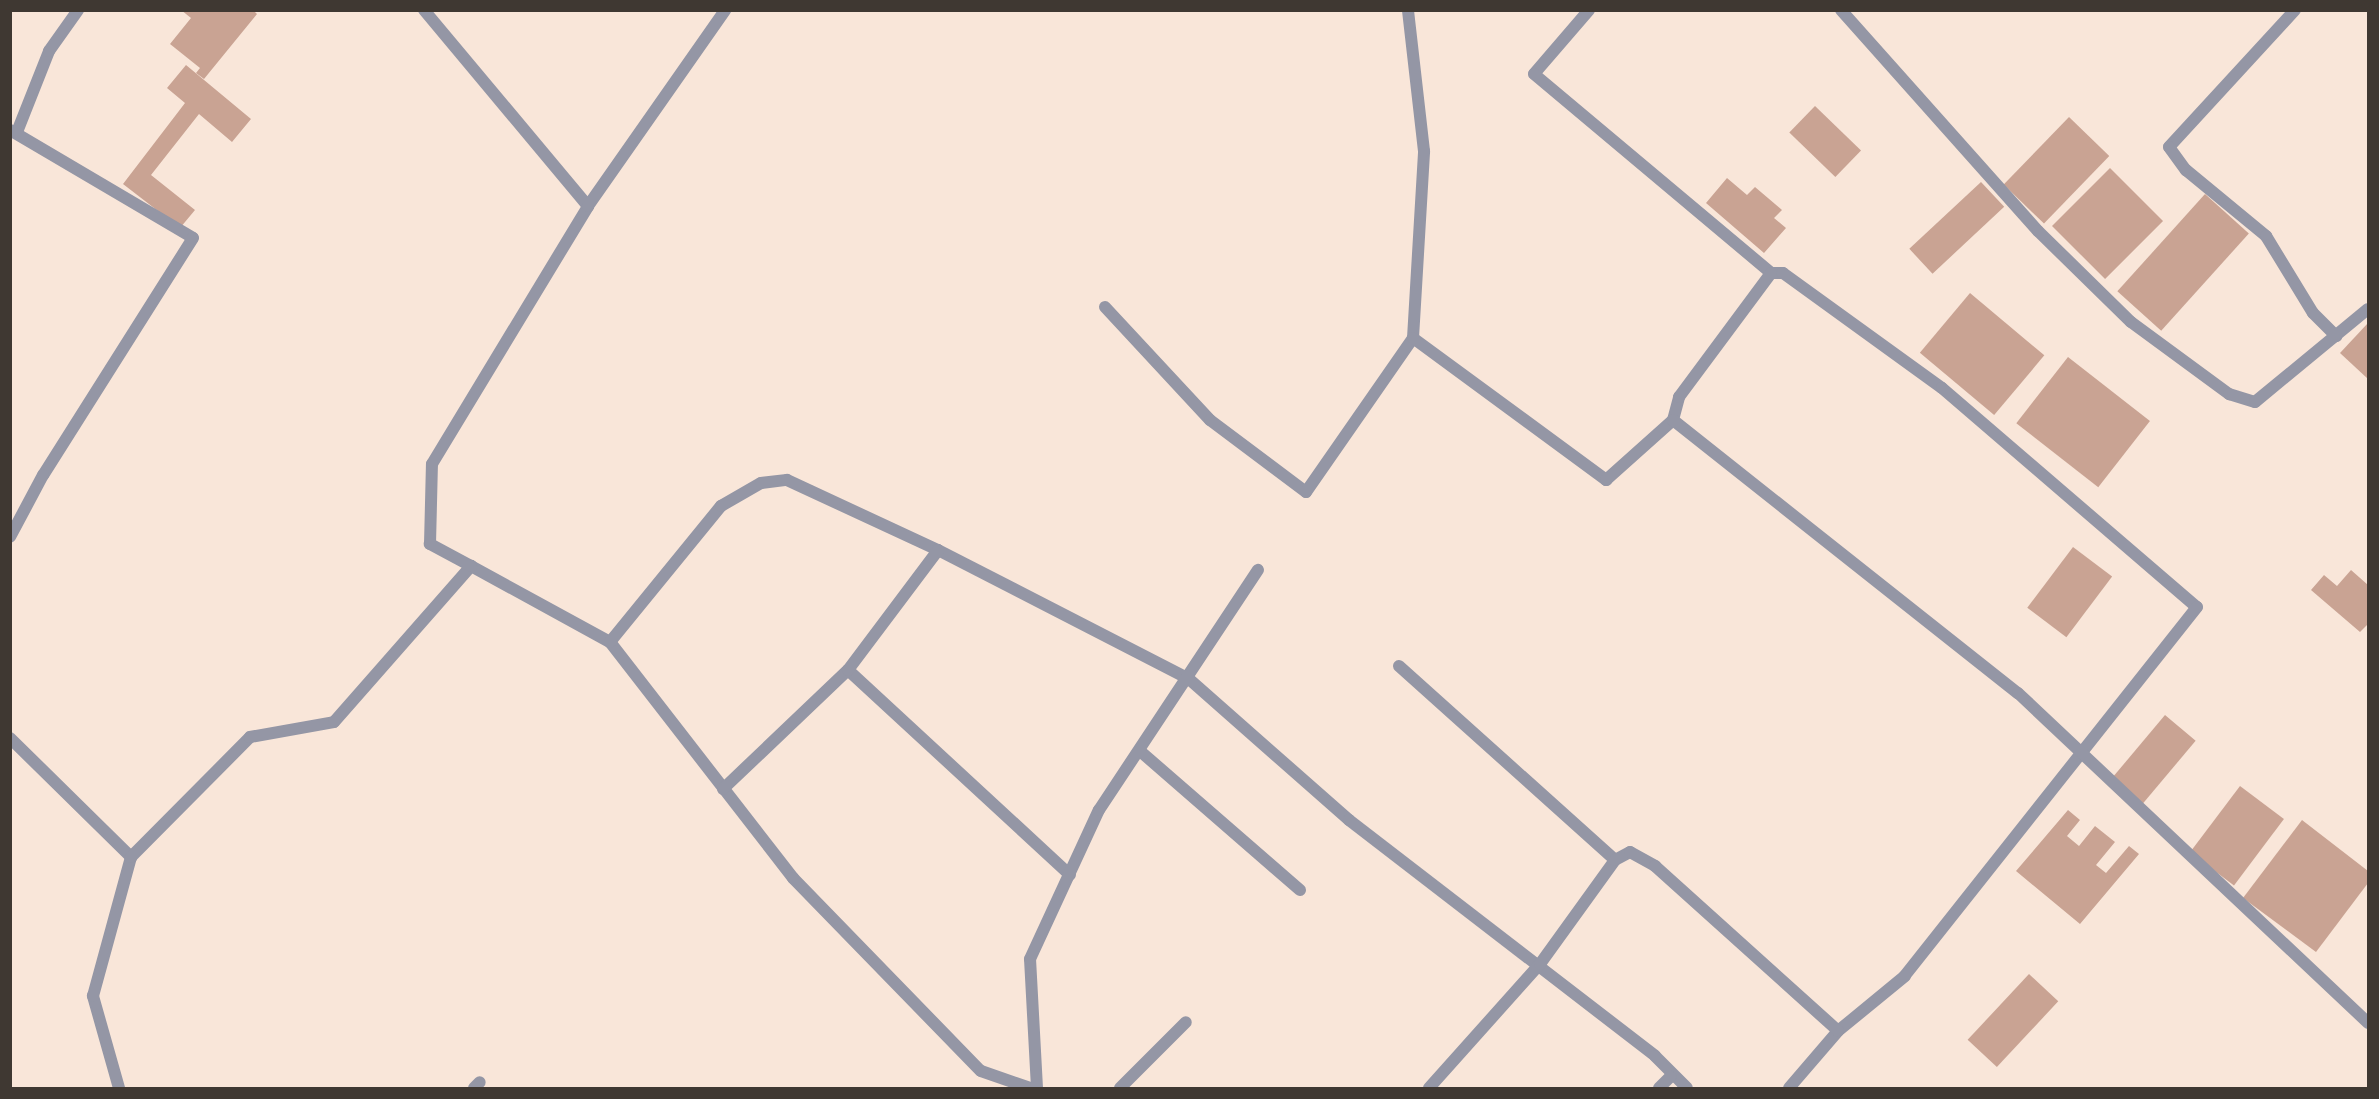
<!DOCTYPE html>
<style>
body{margin:0}
#map{position:relative;width:2379px;height:1099px;overflow:hidden;background:#f9e6d9;font-family:Mulish,sans-serif}
div>[style]{position:absolute}
.building>*{inset:0;background:#c9a393;transform-origin:0 0}
.street>*{height:12px;margin:-6px;padding:0 6px;transform-origin:6px;border-radius:6px;background:#9496a5}
span{translate:-50% -50%;white-space:nowrap;text-align:center;line-height:1.15;-webkit-text-stroke:4.5px #fff;paint-order:stroke}
.frame{position:absolute;inset:0;border:12px solid #3f3832;pointer-events:none}
</style>
<div id="map">
<div class="building">
<div style="clip-path:polygon(181px 10px,253px 10px,257px 14px,204px 79px,196px 73px,200px 68px,170px 44px,191px 18px)"></div>
<div style="clip-path:polygon(186px 65px,251px 119px,232px 142px,199px 114px,151px 175px,195px 210px,180px 228px,123px 184px,185px 103px,167px 88px)"></div>
<div style="left:1815px;top:106px;width:64px;height:37px;rotate:44deg"></div>
<div style="left:2069px;top:117px;width:56px;height:94px;rotate:44deg"></div>
<div style="left:2110px;top:168px;width:75px;height:82px;rotate:45deg"></div>
<div style="clip-path:polygon(1727px 178px,1747px 195px,1755px 187px,1782px 210px,1774px 218px,1786px 228px,1764px 253px,1706px 203px)"></div>
<div style="left:1981px;top:182px;width:34px;height:98px;rotate:47deg"></div>
<div style="left:2205px;top:194px;width:59px;height:131px;rotate:42deg"></div>
<div style="left:1970px;top:293px;width:97px;height:78px;rotate:40deg"></div>
<div style="clip-path:polygon(2368px 323px,2368px 379px,2340px 353px)"></div>
<div style="left:2068px;top:357px;width:104px;height:84px;rotate:38deg"></div>
<div style="left:2073px;top:547px;width:49px;height:76px;rotate:37deg"></div>
<div style="clip-path:polygon(2351px 570px,2368px 585px,2368px 624px,2360px 632px,2311px 590px,2324px 575px,2337px 586px)"></div>
<div style="left:2165px;top:715px;width:40px;height:84px;rotate:40deg"></div>
<div style="left:2240px;top:786px;width:55px;height:83px;rotate:37deg"></div>
<div style="clip-path:polygon(2068px 810px,2080px 820px,2067px 836px,2079px 846px,2095px 826px,2115px 842px,2096px 865px,2106px 873px,2129px 846px,2139px 854px,2080px 924px,2016px 871px)"></div>
<div style="clip-path:polygon(2302px 820px,2368px 871px,2368px 883px,2316px 952px,2243px 898px)"></div>
<div style="left:2029px;top:974px;width:40px;height:90px;rotate:43deg"></div>
</div>
<div class="street">
<div style="left:424px;top:10px;width:256px;rotate:50.1deg"></div>
<div style="left:1589px;top:10px;width:84px;rotate:130.7deg"></div>
<div style="left:1534px;top:74px;width:309px;rotate:40deg"></div>
<div style="left:1771px;top:273px;width:12px"></div>
<div style="left:1783px;top:273px;width:196px;rotate:35.9deg"></div>
<div style="left:1942px;top:388px;width:336px;rotate:40.7deg"></div>
<div style="left:2197px;top:607px;width:471px;rotate:128.4deg"></div>
<div style="left:1905px;top:976px;width:87px;rotate:140.6deg"></div>
<div style="left:1838px;top:1031px;width:75px;rotate:130.7deg"></div>
<div style="left:1841px;top:10px;width:296px;rotate:48.3deg"></div>
<div style="left:2038px;top:231px;width:130px;rotate:44.4deg"></div>
<div style="left:2131px;top:322px;width:122px;rotate:36.3deg"></div>
<div style="left:2229px;top:394px;width:27px;rotate:17deg"></div>
<div style="left:2255px;top:402px;width:146px;rotate:-39.5deg"></div>
<div style="left:2295px;top:10px;width:186px;rotate:132.6deg"></div>
<div style="left:2169px;top:147px;width:29px;rotate:54deg"></div>
<div style="left:2186px;top:170px;width:104px;rotate:39.5deg"></div>
<div style="left:2266px;top:236px;width:90px;rotate:58.6deg"></div>
<div style="left:2313px;top:313px;width:33px;rotate:45deg"></div>
<div style="left:10px;top:130px;width:212px;rotate:30.5deg"></div>
<div style="left:193px;top:238px;width:280px;rotate:122.3deg"></div>
<div style="left:43px;top:475px;width:70px;rotate:118deg"></div>
<div style="left:17px;top:132px;width:87px;rotate:-68.4deg"></div>
<div style="left:49px;top:51px;width:50px;rotate:-54.7deg"></div>
<div style="left:1105px;top:307px;width:154px;rotate:47.1deg"></div>
<div style="left:1210px;top:420px;width:120px;rotate:36.9deg"></div>
<div style="left:1306px;top:492px;width:188px;rotate:-55.2deg"></div>
<div style="left:1413px;top:338px;width:187px;rotate:-86.6deg"></div>
<div style="left:1424px;top:151px;width:142px;rotate:-96.5deg"></div>
<div style="left:1413px;top:338px;width:240px;rotate:36.3deg"></div>
<div style="left:1606px;top:480px;width:90px;rotate:-41.8deg"></div>
<div style="left:1673px;top:420px;width:24px;rotate:-75deg"></div>
<div style="left:1679px;top:397px;width:154px;rotate:-53.4deg"></div>
<div style="left:1673px;top:420px;width:440px;rotate:38.4deg"></div>
<div style="left:2018px;top:693px;width:481px;rotate:43.3deg"></div>
<div style="left:471px;top:566px;width:158px;rotate:28.7deg"></div>
<div style="left:610px;top:642px;width:299px;rotate:52.2deg"></div>
<div style="left:793px;top:878px;width:269px;rotate:45.8deg"></div>
<div style="left:981px;top:1071px;width:52px;rotate:19.1deg"></div>
<div style="left:610px;top:642px;width:176px;rotate:-50.8deg"></div>
<div style="left:721px;top:506px;width:46px;rotate:-29.9deg"></div>
<div style="left:761px;top:483px;width:26px;rotate:-7deg"></div>
<div style="left:787px;top:480px;width:166px;rotate:24.9deg"></div>
<div style="left:938px;top:550px;width:282px;rotate:27.2deg"></div>
<div style="left:1189px;top:679px;width:213px;rotate:41.4deg"></div>
<div style="left:1349px;top:820px;width:386px;rotate:37.6deg"></div>
<div style="left:1655px;top:1056px;width:45px;rotate:45deg"></div>
<div style="left:1399px;top:666px;width:290px;rotate:41.9deg"></div>
<div style="left:848px;top:670px;width:302px;rotate:42.7deg"></div>
<div style="left:10px;top:738px;width:170px;rotate:44.5deg"></div>
<div style="left:1140px;top:751px;width:212px;rotate:41deg"></div>
<div style="left:723px;top:789px;width:173px;rotate:-43.6deg"></div>
<div style="left:848px;top:670px;width:150px;rotate:-53.1deg"></div>
<div style="left:119px;top:1088px;width:96px;rotate:-105.8deg"></div>
<div style="left:93px;top:996px;width:144px;rotate:-74.7deg"></div>
<div style="left:131px;top:857px;width:169px;rotate:-45.2deg"></div>
<div style="left:250px;top:737px;width:85px;rotate:-10.1deg"></div>
<div style="left:334px;top:722px;width:208px;rotate:-48.7deg"></div>
<div style="left:471px;top:566px;width:47px;rotate:-151.8deg"></div>
<div style="left:430px;top:544px;width:80px;rotate:-88.6deg"></div>
<div style="left:432px;top:464px;width:301px;rotate:-58.8deg"></div>
<div style="left:588px;top:206px;width:239px;rotate:-55deg"></div>
<div style="left:474px;top:1088px;width:8px;rotate:-45deg"></div>
<div style="left:1037px;top:1088px;width:129px;rotate:-93.1deg"></div>
<div style="left:1030px;top:959px;width:164px;rotate:-65.2deg"></div>
<div style="left:1099px;top:810px;width:288px;rotate:-56.5deg"></div>
<div style="left:1120px;top:1088px;width:93px;rotate:-45deg"></div>
<div style="left:1429px;top:1088px;width:166px;rotate:-48.2deg"></div>
<div style="left:1540px;top:964px;width:128px;rotate:-54.2deg"></div>
<div style="left:1615px;top:860px;width:17px;rotate:-28deg"></div>
<div style="left:1630px;top:852px;width:29px;rotate:29deg"></div>
<div style="left:1655px;top:866px;width:246px;rotate:42deg"></div>
<div style="left:1659px;top:1088px;width:16px;rotate:-45deg"></div>
</div>
<div class="frame"></div>
</div>
